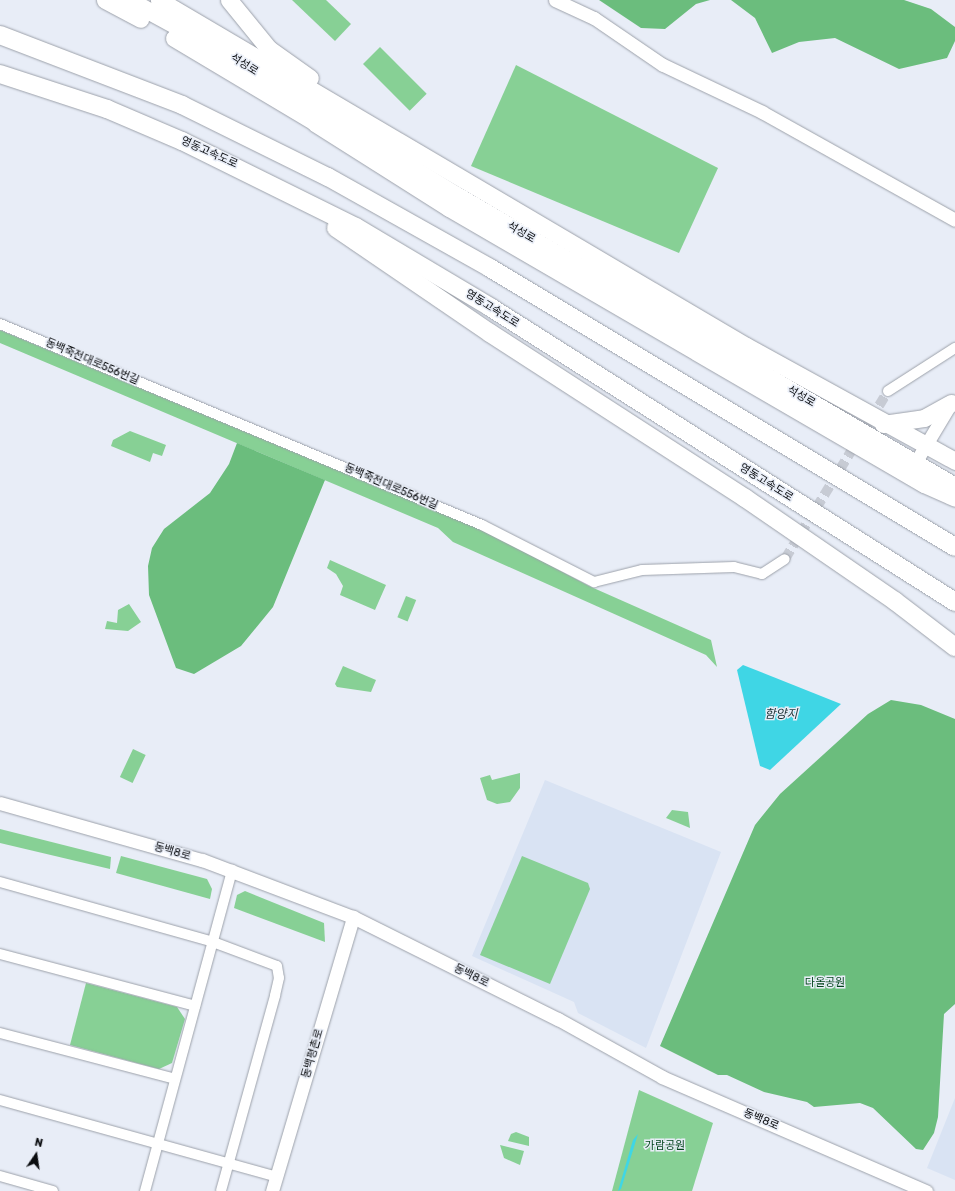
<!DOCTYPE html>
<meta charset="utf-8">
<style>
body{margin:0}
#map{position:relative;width:955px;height:1191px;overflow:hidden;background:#e8edf7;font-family:Rubik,"Noto Sans KR",sans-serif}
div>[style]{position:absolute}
.built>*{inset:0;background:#d9e3f3}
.green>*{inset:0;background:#87d095;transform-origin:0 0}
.forest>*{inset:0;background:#6bbd7d}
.water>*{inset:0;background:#3fd6e5}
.minor-tunnel>*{height:10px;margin-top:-5px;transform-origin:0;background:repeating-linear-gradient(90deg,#c7cbd4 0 10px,transparent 0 15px)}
.roads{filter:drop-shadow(0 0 1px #9ca1aa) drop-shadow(0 0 1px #9ca1aa)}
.minor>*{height:10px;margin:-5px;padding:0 5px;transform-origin:5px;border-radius:5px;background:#fff}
.tertiary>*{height:13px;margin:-6.5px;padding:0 6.5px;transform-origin:6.5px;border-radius:6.5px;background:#fff}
.trunk>*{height:17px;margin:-8.5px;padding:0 8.5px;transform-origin:8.5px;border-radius:8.5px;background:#fff}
.motorway>*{height:18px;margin:-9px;padding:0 9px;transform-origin:9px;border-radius:9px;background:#fff}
span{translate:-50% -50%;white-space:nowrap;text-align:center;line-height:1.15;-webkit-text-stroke:3px #e8edf7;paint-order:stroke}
.street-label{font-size:11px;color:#0b0d10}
.park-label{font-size:11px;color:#04451c}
.water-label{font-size:12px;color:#1a3235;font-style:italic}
.north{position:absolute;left:16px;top:1135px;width:40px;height:40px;-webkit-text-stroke:3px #e8edf7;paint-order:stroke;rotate:13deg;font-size:11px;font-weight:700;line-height:16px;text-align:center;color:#0b0d10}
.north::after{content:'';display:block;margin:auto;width:14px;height:18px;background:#0b0d10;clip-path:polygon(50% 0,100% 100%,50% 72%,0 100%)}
</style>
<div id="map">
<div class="built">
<div style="clip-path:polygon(545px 780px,721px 852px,646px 1048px,578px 1013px,574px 1002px,472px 956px)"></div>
<div style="clip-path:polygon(955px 1098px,955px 1180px,927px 1168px)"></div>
</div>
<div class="green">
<div style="clip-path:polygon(292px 0,326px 0,351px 24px,335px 41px)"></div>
<div style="left:380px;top:47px;width:66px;height:24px;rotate:45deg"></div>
<div style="clip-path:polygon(516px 65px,718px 168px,679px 253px,471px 166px)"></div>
<div style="clip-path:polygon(0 330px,489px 533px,589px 586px,711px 640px,717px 667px,706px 655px,453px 542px,438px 528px,0 343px)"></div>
<div style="clip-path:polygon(130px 431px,166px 445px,162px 456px,153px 453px,150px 462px,111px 446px,113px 440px)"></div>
<div style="clip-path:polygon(330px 560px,386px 585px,375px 610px,340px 595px,343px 586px,336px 574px,327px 568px)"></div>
<div style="left:406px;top:596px;width:11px;height:23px;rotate:22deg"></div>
<div style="clip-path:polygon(129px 604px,141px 622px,128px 631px,105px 629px,107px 621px,117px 623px,118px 610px)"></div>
<div style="clip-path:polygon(343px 666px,376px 680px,371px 692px,337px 687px,335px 684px)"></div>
<div style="left:133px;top:749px;width:14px;height:31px;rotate:25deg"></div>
<div style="clip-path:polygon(520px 773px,520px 788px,510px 802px,497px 804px,487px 800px,480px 778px,490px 775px,492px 780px)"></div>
<div style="clip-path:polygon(672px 810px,688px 812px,690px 828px,666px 818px)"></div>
<div style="clip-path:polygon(0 829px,111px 857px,110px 869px,0 843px)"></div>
<div style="clip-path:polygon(121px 856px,207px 879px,212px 889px,210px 899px,116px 873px)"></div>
<div style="clip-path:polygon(522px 856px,588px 883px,590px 889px,550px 984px,480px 955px)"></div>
<div style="clip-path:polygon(245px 891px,324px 923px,325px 942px,234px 908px,237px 895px)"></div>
<div style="clip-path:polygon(86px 983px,177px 1007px,185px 1019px,172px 1063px,159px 1069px,70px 1045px)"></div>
<div style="clip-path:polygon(639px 1090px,713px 1123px,692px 1191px,612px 1191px)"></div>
<div style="clip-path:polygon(516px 1132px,529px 1137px,529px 1146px,508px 1141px,511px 1134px)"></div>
<div style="clip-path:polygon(500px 1145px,524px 1151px,520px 1165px,504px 1158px)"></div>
</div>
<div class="forest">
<div style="clip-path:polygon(599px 0,710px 0,696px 4px,665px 29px,641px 28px)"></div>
<div style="clip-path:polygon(731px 0,904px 0,931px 9px,955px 27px,955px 41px,947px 58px,899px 69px,835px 38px,799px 42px,772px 53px,755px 18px)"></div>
<div style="clip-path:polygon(237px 443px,325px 480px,273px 607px,241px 646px,194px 674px,176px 668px,149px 595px,148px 566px,152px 548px,164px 529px,210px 493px,229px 464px)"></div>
<div style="clip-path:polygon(891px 700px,921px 705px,955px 719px,955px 1004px,944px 1014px,938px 1117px,934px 1133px,923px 1150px,916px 1149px,873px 1108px,860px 1103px,814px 1107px,807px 1102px,764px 1092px,727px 1075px,718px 1075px,660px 1046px,755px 825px,780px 794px,868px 714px)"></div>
</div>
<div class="water">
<div style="clip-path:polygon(743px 665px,841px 704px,770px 770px,760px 766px,737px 670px)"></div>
<div style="clip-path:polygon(638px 1134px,621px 1189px,618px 1191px,633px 1140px)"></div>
</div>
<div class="minor-tunnel">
<div style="left:785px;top:559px;width:197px;rotate:-58.5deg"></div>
</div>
<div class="roads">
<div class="minor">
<div style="left:0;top:324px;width:522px;rotate:22.64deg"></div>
<div style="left:482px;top:525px;width:126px;rotate:27deg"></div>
<div style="left:594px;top:582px;width:49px;rotate:-14deg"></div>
<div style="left:642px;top:570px;width:92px;rotate:-1.9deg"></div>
<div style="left:734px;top:567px;width:29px;rotate:14deg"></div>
<div style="left:762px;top:574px;width:27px;rotate:-33deg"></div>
<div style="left:888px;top:391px;width:80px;rotate:-32.7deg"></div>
<div style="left:0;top:882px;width:221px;rotate:15.7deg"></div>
<div style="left:213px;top:942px;width:68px;rotate:20.6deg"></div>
<div style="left:277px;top:966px;width:12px;rotate:81deg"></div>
<div style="left:279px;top:978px;width:18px;rotate:103deg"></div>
<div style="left:275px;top:996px;width:202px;rotate:105.5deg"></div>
<div style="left:0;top:954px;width:202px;rotate:14.9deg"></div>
<div style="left:0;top:1033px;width:181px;rotate:14.7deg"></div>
<div style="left:0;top:1100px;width:288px;rotate:15.5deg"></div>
<div style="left:0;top:1176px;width:55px;rotate:15.8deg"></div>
<div style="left:145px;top:1191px;width:333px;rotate:-74.8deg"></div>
</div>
<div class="tertiary">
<div style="left:555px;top:0;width:43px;rotate:24.8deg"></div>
<div style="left:594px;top:18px;width:83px;rotate:34.3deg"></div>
<div style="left:663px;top:65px;width:110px;rotate:25.4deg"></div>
<div style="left:762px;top:112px;width:221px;rotate:29.2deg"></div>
<div style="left:915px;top:463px;width:70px;rotate:-59deg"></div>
<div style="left:0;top:803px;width:210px;rotate:15.8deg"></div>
<div style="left:202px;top:860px;width:161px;rotate:20.7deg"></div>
<div style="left:353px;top:917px;width:229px;rotate:26.5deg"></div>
<div style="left:558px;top:1019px;width:119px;rotate:29.1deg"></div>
<div style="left:662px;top:1077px;width:288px;rotate:23.4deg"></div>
<div style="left:272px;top:1191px;width:286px;rotate:-73.5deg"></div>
</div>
<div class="trunk">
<div style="left:105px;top:0;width:40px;rotate:28deg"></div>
<div style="left:129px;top:0;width:106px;rotate:28.7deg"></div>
<div style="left:222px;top:51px;width:275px;rotate:31.6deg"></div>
<div style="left:456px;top:195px;width:578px;rotate:30.25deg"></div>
<div style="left:159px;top:0;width:681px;rotate:30.52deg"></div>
<div style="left:746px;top:346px;width:239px;rotate:28.8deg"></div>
<div style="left:229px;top:0;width:63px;rotate:50.8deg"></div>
<div style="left:269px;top:49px;width:50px;rotate:35.3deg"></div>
<div style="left:174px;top:38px;width:176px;rotate:30.8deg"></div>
<div style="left:315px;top:123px;width:159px;rotate:32.4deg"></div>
<div style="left:449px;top:208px;width:549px;rotate:30.16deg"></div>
<div style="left:924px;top:484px;width:34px;rotate:24deg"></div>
<div style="left:883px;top:424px;width:41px;rotate:-8.3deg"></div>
<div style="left:924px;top:418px;width:31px;rotate:-29deg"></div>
</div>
<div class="motorway">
<div style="left:0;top:35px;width:195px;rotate:21deg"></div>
<div style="left:182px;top:105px;width:163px;rotate:26.3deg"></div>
<div style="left:328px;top:177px;width:186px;rotate:29.3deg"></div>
<div style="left:490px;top:268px;width:542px;rotate:30.96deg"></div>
<div style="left:0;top:74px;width:113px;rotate:18.1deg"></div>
<div style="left:107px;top:109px;width:82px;rotate:23.1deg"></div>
<div style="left:182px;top:141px;width:194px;rotate:26.3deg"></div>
<div style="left:356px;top:227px;width:156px;rotate:30.8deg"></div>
<div style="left:490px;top:307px;width:551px;rotate:32.39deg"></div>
<div style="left:336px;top:228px;width:186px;rotate:34.3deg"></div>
<div style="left:490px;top:333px;width:304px;rotate:32.9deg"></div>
<div style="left:745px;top:498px;width:182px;rotate:34.5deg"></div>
<div style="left:895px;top:601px;width:76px;rotate:37.5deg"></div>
</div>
</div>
<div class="street-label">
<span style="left:244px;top:65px;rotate:32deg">석성로</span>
<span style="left:209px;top:153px;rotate:24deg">영동고속도로</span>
<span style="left:521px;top:233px;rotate:30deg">석성로</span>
<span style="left:492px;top:309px;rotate:32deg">영동고속도로</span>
<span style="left:92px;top:362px;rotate:23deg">동백죽전대로556번길</span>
<span style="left:801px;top:397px;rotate:30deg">석성로</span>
<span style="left:766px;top:483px;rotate:32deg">영동고속도로</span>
<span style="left:391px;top:487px;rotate:23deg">동백죽전대로556번길</span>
<span style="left:172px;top:852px;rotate:16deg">동백8로</span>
<span style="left:471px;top:976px;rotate:26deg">동백8로</span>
<span style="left:313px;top:1054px;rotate:-74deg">동백평촌로</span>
<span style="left:761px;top:1120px;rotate:23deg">동백8로</span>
</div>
<div class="park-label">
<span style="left:825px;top:983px">다올공원</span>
<span style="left:665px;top:1146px">가람공원</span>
</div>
<div class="water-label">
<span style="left:781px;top:715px">함양지</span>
</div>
<div class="north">N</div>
</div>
